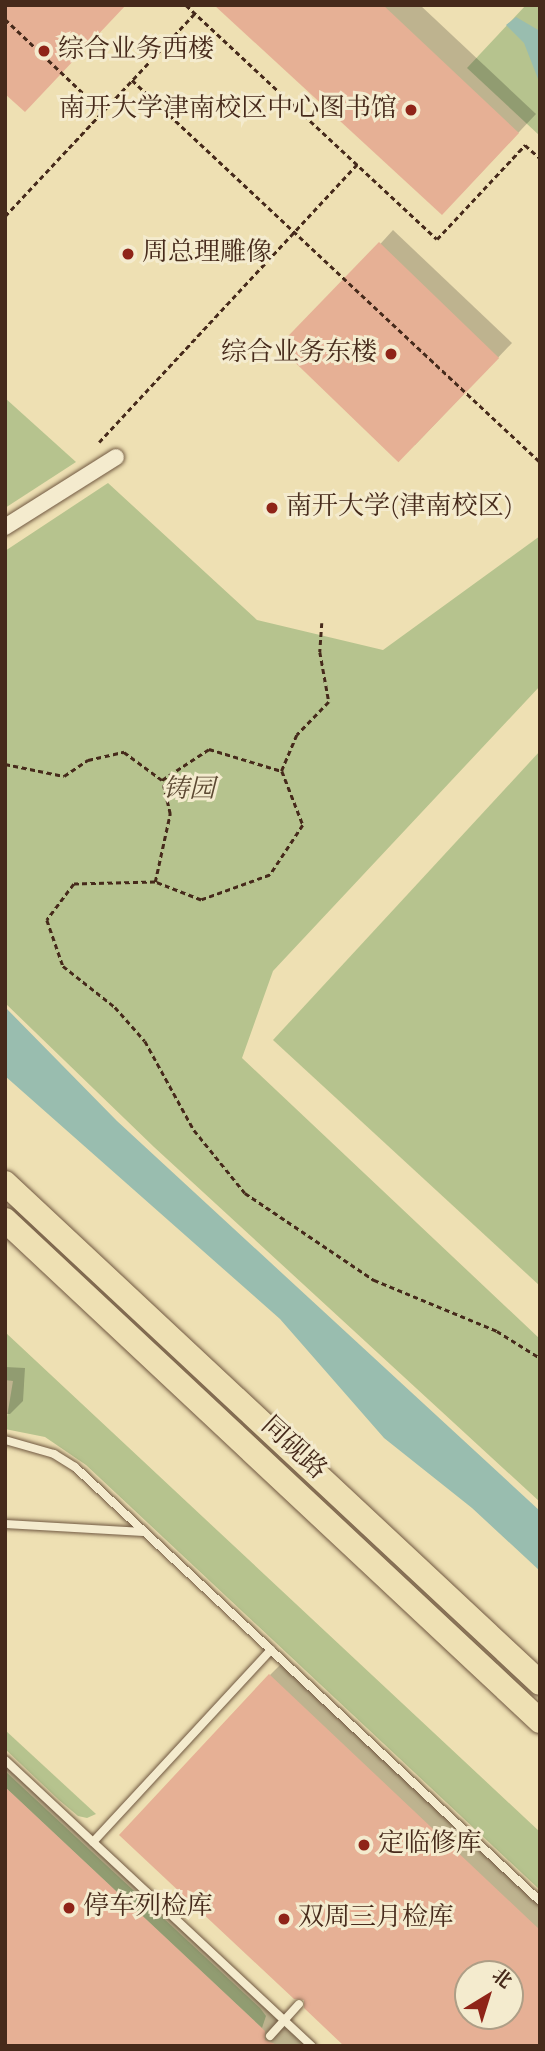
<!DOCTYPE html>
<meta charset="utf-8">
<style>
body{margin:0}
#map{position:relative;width:545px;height:2051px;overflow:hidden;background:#eee0b3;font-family:"Old Standard TT","Noto Serif SC",serif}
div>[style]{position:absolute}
.green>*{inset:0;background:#b6c38e}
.water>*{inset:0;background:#99bdaf}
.shadow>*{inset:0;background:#0003}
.building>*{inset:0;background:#e6b095;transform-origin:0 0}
.path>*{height:2.5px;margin-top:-1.25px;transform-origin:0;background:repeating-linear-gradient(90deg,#462a1b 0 5px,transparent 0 8.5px)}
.roads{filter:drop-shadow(0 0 2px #705841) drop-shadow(0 0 2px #705841)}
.lane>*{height:8px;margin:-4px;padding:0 4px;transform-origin:4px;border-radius:4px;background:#f4ebce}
.street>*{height:16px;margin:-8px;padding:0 8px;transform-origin:8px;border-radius:8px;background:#f4ebce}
.primary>*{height:24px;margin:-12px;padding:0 12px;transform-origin:12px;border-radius:12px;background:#eee0b3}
.dots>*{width:19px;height:19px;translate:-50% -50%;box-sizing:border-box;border:4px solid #f4ebce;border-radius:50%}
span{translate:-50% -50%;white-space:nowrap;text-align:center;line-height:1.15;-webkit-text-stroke:6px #f4ebce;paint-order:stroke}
.poi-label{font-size:26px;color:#462a1b}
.left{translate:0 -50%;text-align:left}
.right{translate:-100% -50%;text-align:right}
.park-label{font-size:26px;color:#5c4932;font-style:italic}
.street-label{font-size:26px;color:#462a1b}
.frame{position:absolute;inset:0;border:7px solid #462a1b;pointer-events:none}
.north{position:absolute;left:454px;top:1960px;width:70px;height:70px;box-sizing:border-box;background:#f4ebce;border:2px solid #ae9e86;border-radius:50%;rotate:38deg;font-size:19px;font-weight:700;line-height:28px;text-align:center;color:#462a1b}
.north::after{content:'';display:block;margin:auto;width:24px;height:32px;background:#8f2418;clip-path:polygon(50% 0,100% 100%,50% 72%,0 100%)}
</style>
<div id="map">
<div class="green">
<div style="clip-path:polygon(526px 5px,540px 5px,540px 136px,467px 68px)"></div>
<div style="clip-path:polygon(5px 398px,76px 462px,5px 508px)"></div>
<div style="clip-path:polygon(108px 483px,257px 620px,383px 650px,540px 536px,540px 686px,273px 971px,242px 1058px,540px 1339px,540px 1502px,154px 1147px,5px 1003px,5px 551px)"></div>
<div style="clip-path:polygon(540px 751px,540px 1286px,273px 1040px)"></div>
<div style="clip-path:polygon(5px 1332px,540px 1832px,540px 1890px,86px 1465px,45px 1437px,5px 1429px,13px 1381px,5px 1380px)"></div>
<div style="clip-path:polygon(5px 1730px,96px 1814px,87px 1818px,78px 1816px,59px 1800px,5px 1749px)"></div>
<div style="clip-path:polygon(5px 1771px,260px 2008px,266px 2016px,262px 2028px,5px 1787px)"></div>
</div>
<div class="water">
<div style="clip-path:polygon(516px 17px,540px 31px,540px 84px,524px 43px,506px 25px)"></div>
<div style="clip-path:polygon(5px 1007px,117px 1121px,540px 1511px,540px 1571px,472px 1508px,384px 1438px,280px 1319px,5px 1076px)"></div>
</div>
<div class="shadow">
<div style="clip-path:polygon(217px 5px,420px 5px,536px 114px,460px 195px)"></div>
<div style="clip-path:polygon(393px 230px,512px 343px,415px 445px,284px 350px)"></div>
<div style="clip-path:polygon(5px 1367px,25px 1368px,23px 1401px,10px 1414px,5px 1414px)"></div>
<div style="clip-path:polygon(evenodd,283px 1662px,540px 1904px,540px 2046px,346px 2046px,270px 1675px,283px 1662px,468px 1974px,510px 1974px,510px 2016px,468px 2016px,468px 1974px)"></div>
<div style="clip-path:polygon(5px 1762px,278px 2018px,278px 2028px,288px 2028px,307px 2046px,5px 2046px)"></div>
</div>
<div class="building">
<div style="clip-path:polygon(5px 5px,126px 5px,25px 112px,5px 94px)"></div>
<div style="clip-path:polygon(214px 5px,383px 5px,519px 133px,442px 215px)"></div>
<div style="left:379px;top:242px;width:167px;height:145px;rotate:44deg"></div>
<div style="clip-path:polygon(evenodd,269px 1674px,540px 1930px,540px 2046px,344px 2046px,304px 2008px,304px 2000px,294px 1999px,119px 1835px,269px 1674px,468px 1974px,510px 1974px,510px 2016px,468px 2016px,468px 1974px)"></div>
<div style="clip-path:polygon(5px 1787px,265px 2031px,265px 2040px,280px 2046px,5px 2046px)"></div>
</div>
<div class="path">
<div style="left:186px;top:5px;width:343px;rotate:43deg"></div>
<div style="left:437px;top:239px;width:129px;rotate:-46.9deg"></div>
<div style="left:525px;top:145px;width:20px;rotate:41deg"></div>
<div style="left:5px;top:19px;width:134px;rotate:43.5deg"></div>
<div style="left:132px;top:80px;width:559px;rotate:43.11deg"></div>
<div style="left:5px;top:216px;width:277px;rotate:-46.9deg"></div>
<div style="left:99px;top:442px;width:379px;rotate:-47.1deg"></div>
<div style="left:322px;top:623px;width:29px;rotate:94deg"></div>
<div style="left:320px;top:652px;width:51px;rotate:79.8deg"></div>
<div style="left:329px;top:702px;width:46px;rotate:134.1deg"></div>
<div style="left:297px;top:735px;width:39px;rotate:113deg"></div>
<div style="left:282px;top:771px;width:58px;rotate:68.7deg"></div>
<div style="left:303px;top:825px;width:60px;rotate:123.4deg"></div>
<div style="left:270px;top:875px;width:73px;rotate:160.1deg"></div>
<div style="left:201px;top:900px;width:49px;rotate:-158.6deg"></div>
<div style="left:155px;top:882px;width:81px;rotate:178.6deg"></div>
<div style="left:74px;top:884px;width:45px;rotate:126.9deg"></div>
<div style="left:47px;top:920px;width:49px;rotate:70.8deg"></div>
<div style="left:63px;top:966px;width:66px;rotate:38.3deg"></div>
<div style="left:115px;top:1007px;width:45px;rotate:48.6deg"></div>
<div style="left:145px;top:1041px;width:102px;rotate:61.2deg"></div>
<div style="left:194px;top:1130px;width:81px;rotate:51deg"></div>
<div style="left:245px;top:1193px;width:156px;rotate:34deg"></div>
<div style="left:374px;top:1280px;width:133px;rotate:22.5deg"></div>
<div style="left:497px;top:1331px;width:51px;rotate:32.1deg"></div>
<div style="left:5px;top:764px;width:60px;rotate:11.5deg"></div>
<div style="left:64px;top:776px;width:29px;rotate:-34deg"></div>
<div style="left:88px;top:760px;width:37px;rotate:-13deg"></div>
<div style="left:124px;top:752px;width:47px;rotate:36.4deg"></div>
<div style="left:162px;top:780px;width:56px;rotate:-33.4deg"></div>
<div style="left:209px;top:749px;width:76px;rotate:16.8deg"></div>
<div style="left:155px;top:882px;width:70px;rotate:-77.6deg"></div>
<div style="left:170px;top:814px;width:35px;rotate:-103deg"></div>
</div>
<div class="roads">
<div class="lane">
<div style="left:5px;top:1440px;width:51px;rotate:15.9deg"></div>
<div style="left:54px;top:1454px;width:25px;rotate:32deg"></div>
<div style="left:75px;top:1467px;width:636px;rotate:43.03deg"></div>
<div style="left:5px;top:1524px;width:139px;rotate:3.3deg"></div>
<div style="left:5px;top:1760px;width:420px;rotate:43deg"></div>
<div style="left:93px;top:1842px;width:262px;rotate:-47.2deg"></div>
<div style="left:270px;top:2036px;width:43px;rotate:-47.8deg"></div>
</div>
<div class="street">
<div style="left:5px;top:527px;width:131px;rotate:-32.2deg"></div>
</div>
<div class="primary">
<div style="left:5px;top:1183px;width:732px;rotate:43.06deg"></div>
<div style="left:5px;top:1220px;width:733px;rotate:43.12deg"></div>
</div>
</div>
<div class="dots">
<div style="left:44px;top:51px;background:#8f2418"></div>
<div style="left:411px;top:110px;background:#8f2418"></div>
<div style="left:128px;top:254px;background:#8f2418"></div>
<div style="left:391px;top:354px;background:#8f2418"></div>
<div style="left:272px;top:508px;background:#8f2418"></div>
<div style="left:364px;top:1845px;background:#8f2418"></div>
<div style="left:69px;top:1908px;background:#8f2418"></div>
<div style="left:284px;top:1919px;background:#8f2418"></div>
</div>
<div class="poi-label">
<span class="left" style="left:58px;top:51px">综合业务西楼</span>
<span class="right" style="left:397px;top:110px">南开大学津南校区中心图书馆</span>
<span class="left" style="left:142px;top:254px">周总理雕像</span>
<span class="right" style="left:377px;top:354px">综合业务东楼</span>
<span class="left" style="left:286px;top:508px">南开大学(津南校区)</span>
<span class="left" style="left:378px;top:1845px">定临修库</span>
<span class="left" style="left:83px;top:1908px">停车列检库</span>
<span class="left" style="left:298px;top:1919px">双周三月检库</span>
</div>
<div class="park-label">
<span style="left:189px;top:791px">铸园</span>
</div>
<div class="street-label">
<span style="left:293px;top:1449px;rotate:43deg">同砚路</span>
</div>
<div class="frame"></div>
<div class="north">北</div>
</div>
